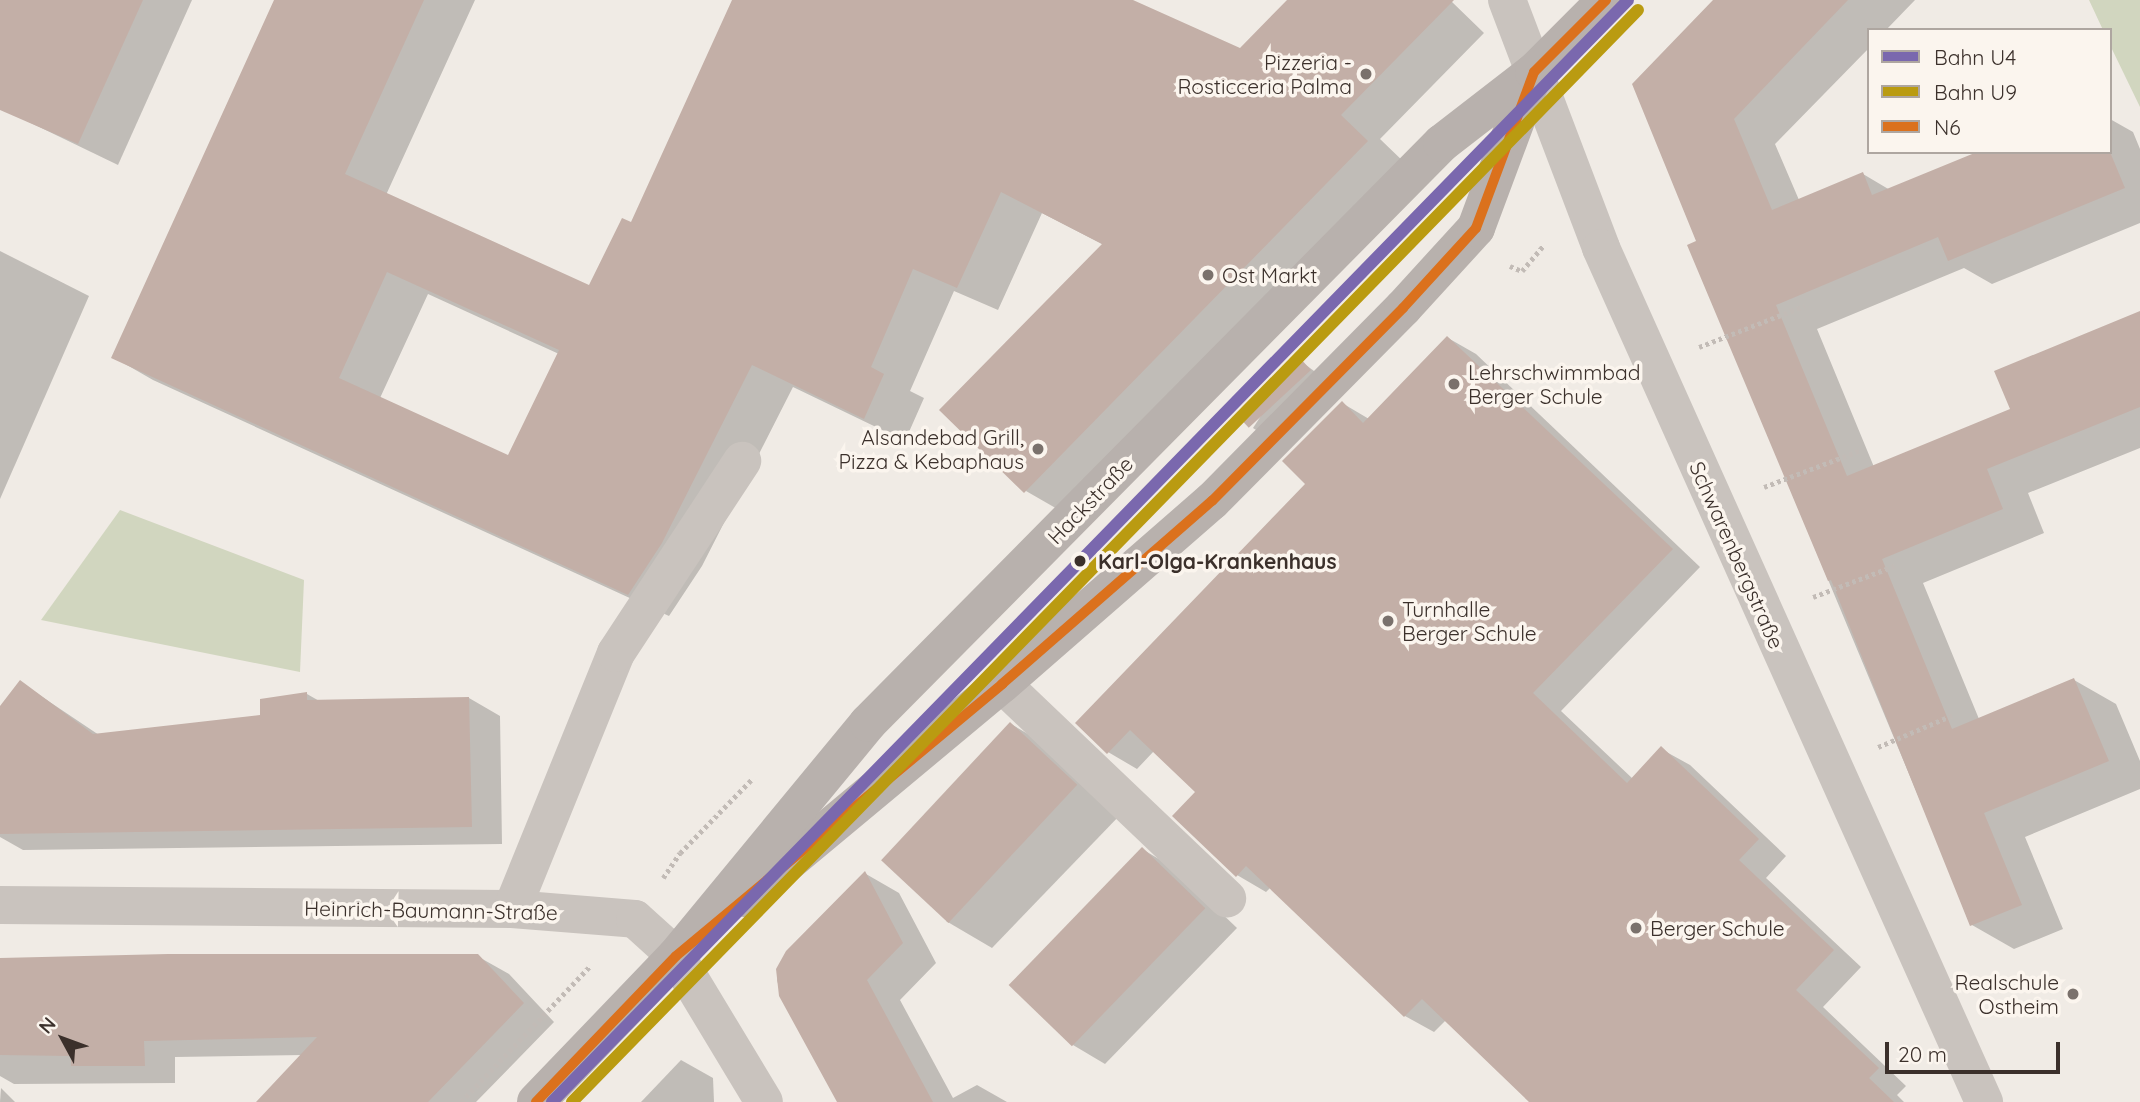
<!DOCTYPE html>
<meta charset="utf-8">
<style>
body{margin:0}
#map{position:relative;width:2140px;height:1102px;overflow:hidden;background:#f0ebe5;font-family:Quicksand,sans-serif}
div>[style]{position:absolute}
.green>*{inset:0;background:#d1d6bf}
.shadow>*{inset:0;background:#0003}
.building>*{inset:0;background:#c3afa7;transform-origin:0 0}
.path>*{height:4.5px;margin-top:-2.25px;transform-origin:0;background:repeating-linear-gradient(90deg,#c2bbb6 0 3.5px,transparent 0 7px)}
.minor>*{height:38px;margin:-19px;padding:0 19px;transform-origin:19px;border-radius:19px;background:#c9c3be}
.major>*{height:38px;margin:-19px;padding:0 19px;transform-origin:19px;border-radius:19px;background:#b8b1ad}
.bus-1>*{height:10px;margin:-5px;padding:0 5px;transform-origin:5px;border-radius:5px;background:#db711d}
.rail-1>*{height:12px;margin:-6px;padding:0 6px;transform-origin:6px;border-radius:6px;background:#7a68ae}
.rail-2>*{height:12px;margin:-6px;padding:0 6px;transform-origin:6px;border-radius:6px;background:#ba9b11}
.dots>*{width:19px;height:19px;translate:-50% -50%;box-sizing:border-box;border:4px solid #fbf5ee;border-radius:50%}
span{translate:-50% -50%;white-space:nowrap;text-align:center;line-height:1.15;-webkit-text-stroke:7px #fbf5ee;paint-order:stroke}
.poi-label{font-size:21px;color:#3b302b}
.right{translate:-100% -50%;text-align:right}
.left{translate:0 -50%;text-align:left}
.street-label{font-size:21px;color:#3b302b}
.stop-label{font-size:21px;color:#3b302b;font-weight:700}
.legend{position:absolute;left:1867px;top:28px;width:245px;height:126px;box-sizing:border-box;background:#fbf5ee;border:2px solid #aea6a0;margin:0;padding:9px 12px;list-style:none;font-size:21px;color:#3b302b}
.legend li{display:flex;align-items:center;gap:14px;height:35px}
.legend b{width:35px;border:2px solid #aea6a0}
.north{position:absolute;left:28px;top:1004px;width:70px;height:70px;-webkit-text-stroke:5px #fbf5ee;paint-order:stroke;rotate:311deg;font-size:19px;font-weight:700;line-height:28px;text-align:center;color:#3b302b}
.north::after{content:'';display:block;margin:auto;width:24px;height:32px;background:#3b302b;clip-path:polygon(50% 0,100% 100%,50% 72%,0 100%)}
.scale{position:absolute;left:1885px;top:1042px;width:175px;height:32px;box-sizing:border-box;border:4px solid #3b302b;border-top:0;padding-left:9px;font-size:21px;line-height:24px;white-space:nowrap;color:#3b302b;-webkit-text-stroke:5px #fbf5ee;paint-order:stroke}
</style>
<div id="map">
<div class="green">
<div style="clip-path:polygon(2089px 0,2140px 0,2140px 107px,2110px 45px,2110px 30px,2103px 30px)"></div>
<div style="clip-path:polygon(120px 510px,304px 580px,300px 672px,41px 620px)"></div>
</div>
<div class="shadow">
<div style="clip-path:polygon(0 0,192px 0,118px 165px,0 108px)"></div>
<div style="clip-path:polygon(evenodd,276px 0,475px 0,386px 195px,590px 287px,632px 224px,734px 0,1130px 0,1241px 50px,1290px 0,1450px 0,1484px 33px,1380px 139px,1407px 165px,1066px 514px,1026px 491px,1104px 245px,1042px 213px,998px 310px,954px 291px,910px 391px,924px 398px,905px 441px,793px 387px,702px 566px,669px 616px,153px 380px,113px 357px,276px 0,428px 294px,559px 354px,509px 457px,380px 398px,428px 294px)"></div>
<div style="clip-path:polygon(1716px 0,1915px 0,1886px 30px,1869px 30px,1869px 48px,1775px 144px,1799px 200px,1863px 174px,1890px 190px,1982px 152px,2110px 152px,2110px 119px,2133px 132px,2140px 149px,2140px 223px,1992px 284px,1964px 268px,1817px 329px,1874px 467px,2012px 410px,2140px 312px,2140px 448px,2028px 493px,2044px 533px,1923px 583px,1979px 719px,2074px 680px,2116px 704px,2140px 761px,2140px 789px,2025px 837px,2063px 929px,2014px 949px,1972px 925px,1689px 246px,1698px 242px)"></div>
<div style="clip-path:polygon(0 251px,89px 296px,0 499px)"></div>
<div style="clip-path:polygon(1448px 338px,1476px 354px,1700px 567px,1561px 711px,1633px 779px,1661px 749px,1690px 765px,1786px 856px,1766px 878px,1861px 967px,1823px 1007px,1906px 1086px,1897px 1095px,1904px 1102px,1532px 1102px,1446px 1020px,1434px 1032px,1405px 1016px,1271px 887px,1266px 892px,1237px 875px,1197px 792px,1154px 751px,1137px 769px,1108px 752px,1307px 484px,1342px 403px,1369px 419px)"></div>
<div style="clip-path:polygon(1298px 359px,1322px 377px,1264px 435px,1253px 428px)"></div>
<div style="clip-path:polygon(20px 682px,99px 735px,261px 717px,307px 694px,321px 702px,469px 698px,500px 716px,502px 844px,23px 850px,0 837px,0 709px)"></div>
<div style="clip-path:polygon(1011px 724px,1057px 751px,1122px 813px,992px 948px,946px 921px)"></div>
<div style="clip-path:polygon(1142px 849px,1174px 868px,1237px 928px,1105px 1064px,1073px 1045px)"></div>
<div style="clip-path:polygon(866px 874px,899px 893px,936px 963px,900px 1000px,953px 1098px,977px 1085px,1007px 1102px,839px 1102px,781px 995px,777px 980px,787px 952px)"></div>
<div style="clip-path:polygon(477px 956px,509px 974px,554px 1022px,476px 1102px,259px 1102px,303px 1055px,175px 1057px,175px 1083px,14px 1084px,0 1076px,0 959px)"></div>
<div style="clip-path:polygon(681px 1060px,713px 1078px,714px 1102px,641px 1102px)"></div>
<div style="clip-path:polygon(1px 1088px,15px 1102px,0 1102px)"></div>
</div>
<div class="building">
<div style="clip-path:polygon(0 0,143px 0,78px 144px,0 110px)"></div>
<div style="clip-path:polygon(evenodd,274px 0,424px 0,345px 174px,589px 285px,622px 218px,631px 222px,732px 0,1133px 0,1240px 48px,1287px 0,1454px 0,1341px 115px,1368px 141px,1024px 493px,939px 410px,1102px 244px,1001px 192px,957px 288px,913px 269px,871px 367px,884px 374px,864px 419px,752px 365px,662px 543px,628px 595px,111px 358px,274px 0,387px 272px,559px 350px,508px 455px,339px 378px,387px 272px)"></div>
<div style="clip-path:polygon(1713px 0,1848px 0,1734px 119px,1772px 210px,1863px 172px,1872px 195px,1977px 152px,2110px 152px,2125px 188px,1948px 261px,1938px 237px,1776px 305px,1847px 476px,2010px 409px,1994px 371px,2140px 311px,2140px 407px,1987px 469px,2003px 509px,1882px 559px,1952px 729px,2074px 678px,2109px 761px,1984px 813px,2022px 905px,1970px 926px,1831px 580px,1828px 581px,1687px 245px,1696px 241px,1632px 84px)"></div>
<div style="clip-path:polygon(1447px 336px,1673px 549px,1533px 693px,1627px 783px,1661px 746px,1759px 839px,1739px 860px,1834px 950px,1796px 990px,1879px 1068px,1869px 1078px,1894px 1102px,1529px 1102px,1422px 999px,1404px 1017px,1246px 866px,1236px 877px,1172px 816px,1195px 792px,1130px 730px,1107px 754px,1075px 723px,1305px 484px,1282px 461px,1342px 401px,1363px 423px)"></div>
<div style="left:1298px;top:356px;width:19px;height:85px;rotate:47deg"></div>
<div style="clip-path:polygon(20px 680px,93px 734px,260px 715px,260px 699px,307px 692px,307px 700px,469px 697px,472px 827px,0 834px,0 706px)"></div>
<div style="left:1010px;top:722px;width:92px;height:189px;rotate:43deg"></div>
<div style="left:1142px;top:847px;width:88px;height:192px;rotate:44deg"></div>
<div style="clip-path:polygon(865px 871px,903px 943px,867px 980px,933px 1102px,837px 1102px,779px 996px,776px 969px,786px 951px)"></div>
<div style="clip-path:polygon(168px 954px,478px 954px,524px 1003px,428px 1102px,256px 1102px,317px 1037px,144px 1041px,145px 1066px,71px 1066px,71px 1056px,0 1055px,0 958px)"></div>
</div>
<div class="path">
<div style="left:1510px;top:266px;width:13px;rotate:23deg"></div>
<div style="left:1522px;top:271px;width:34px;rotate:-50deg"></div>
<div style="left:1699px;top:347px;width:113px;rotate:-21.3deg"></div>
<div style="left:1764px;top:487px;width:102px;rotate:-20.8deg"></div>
<div style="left:1813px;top:597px;width:87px;rotate:-20.9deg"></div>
<div style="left:1878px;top:747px;width:82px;rotate:-23.1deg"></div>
<div style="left:663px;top:878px;width:30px;rotate:-56deg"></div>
<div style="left:680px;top:853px;width:105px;rotate:-45.8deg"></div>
<div style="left:461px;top:1102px;width:187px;rotate:-46.5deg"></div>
</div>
<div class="minor">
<div style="left:1507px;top:0;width:265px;rotate:69.2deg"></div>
<div style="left:1601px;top:248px;width:936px;rotate:65.84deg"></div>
<div style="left:1002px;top:684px;width:311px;rotate:43.6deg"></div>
<div style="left:0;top:905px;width:512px;rotate:0.45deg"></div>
<div style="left:512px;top:909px;width:123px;rotate:4.6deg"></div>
<div style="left:635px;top:919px;width:55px;rotate:42.1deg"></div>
<div style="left:676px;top:956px;width:170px;rotate:58.9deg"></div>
<div style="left:512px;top:909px;width:276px;rotate:-67.9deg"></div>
<div style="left:616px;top:653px;width:230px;rotate:-56.7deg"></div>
</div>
<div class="major">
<div style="left:745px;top:898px;width:334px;rotate:-39.8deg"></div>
<div style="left:1002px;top:684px;width:279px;rotate:-41.1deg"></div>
<div style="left:1212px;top:501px;width:272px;rotate:-45.3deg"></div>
<div style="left:1403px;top:308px;width:108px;rotate:-47.6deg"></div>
<div style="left:1476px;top:228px;width:166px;rotate:-69.6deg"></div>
<div style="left:536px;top:1102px;width:202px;rotate:-46.2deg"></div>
<div style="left:676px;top:956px;width:302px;rotate:-50.5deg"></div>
<div style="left:868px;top:723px;width:816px;rotate:-45.3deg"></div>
<div style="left:1442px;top:143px;width:116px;rotate:-37.7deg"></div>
<div style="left:1534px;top:72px;width:102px;rotate:-45deg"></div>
</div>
<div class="bus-1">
<div style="left:536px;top:1102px;width:202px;rotate:-46.2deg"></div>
<div style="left:676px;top:956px;width:425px;rotate:-39.8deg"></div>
<div style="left:1002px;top:684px;width:279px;rotate:-41.1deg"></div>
<div style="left:1212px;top:501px;width:272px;rotate:-45.3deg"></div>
<div style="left:1403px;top:308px;width:108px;rotate:-47.6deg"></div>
<div style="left:1476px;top:228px;width:166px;rotate:-69.6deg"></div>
<div style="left:1534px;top:72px;width:102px;rotate:-45deg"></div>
</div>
<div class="rail-1">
<div style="left:552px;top:1102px;width:1540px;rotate:-45.68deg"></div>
</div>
<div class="rail-2">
<div style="left:572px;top:1102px;width:1526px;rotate:-45.69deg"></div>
</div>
<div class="dots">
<div style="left:1366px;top:74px;background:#7a716c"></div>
<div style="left:1208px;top:275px;background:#7a716c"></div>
<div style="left:1454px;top:384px;background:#7a716c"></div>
<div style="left:1038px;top:449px;background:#7a716c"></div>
<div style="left:1080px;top:561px;background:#3b302b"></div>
<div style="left:1388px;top:621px;background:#7a716c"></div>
<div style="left:1636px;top:928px;background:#7a716c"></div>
<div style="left:2073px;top:994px;background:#7a716c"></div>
</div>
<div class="poi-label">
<span class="right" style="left:1352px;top:74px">Pizzeria -<br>Rosticceria Palma</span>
<span class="left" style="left:1222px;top:275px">Ost Markt</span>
<span class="left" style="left:1468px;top:384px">Lehrschwimmbad<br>Berger Schule</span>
<span class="right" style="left:1024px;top:449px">Alsandebad Grill,<br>Pizza &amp; Kebaphaus</span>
<span class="left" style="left:1402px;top:621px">Turnhalle<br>Berger Schule</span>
<span class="left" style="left:1650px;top:928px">Berger Schule</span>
<span class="right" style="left:2059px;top:994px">Realschule<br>Ostheim</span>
</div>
<div class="street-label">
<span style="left:1090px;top:500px;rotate:-46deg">Hackstraße</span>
<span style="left:1737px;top:555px;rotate:66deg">Schwarenbergstraße</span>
<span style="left:431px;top:910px;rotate:1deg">Heinrich-Baumann-Straße</span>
</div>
<div class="stop-label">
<span class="left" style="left:1098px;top:561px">Karl-Olga-Krankenhaus</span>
</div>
<ul class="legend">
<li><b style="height:9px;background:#7a68ae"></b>Bahn U4</li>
<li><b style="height:9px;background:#ba9b11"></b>Bahn U9</li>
<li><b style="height:9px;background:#db711d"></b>N6</li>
</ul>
<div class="north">N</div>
<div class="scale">20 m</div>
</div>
